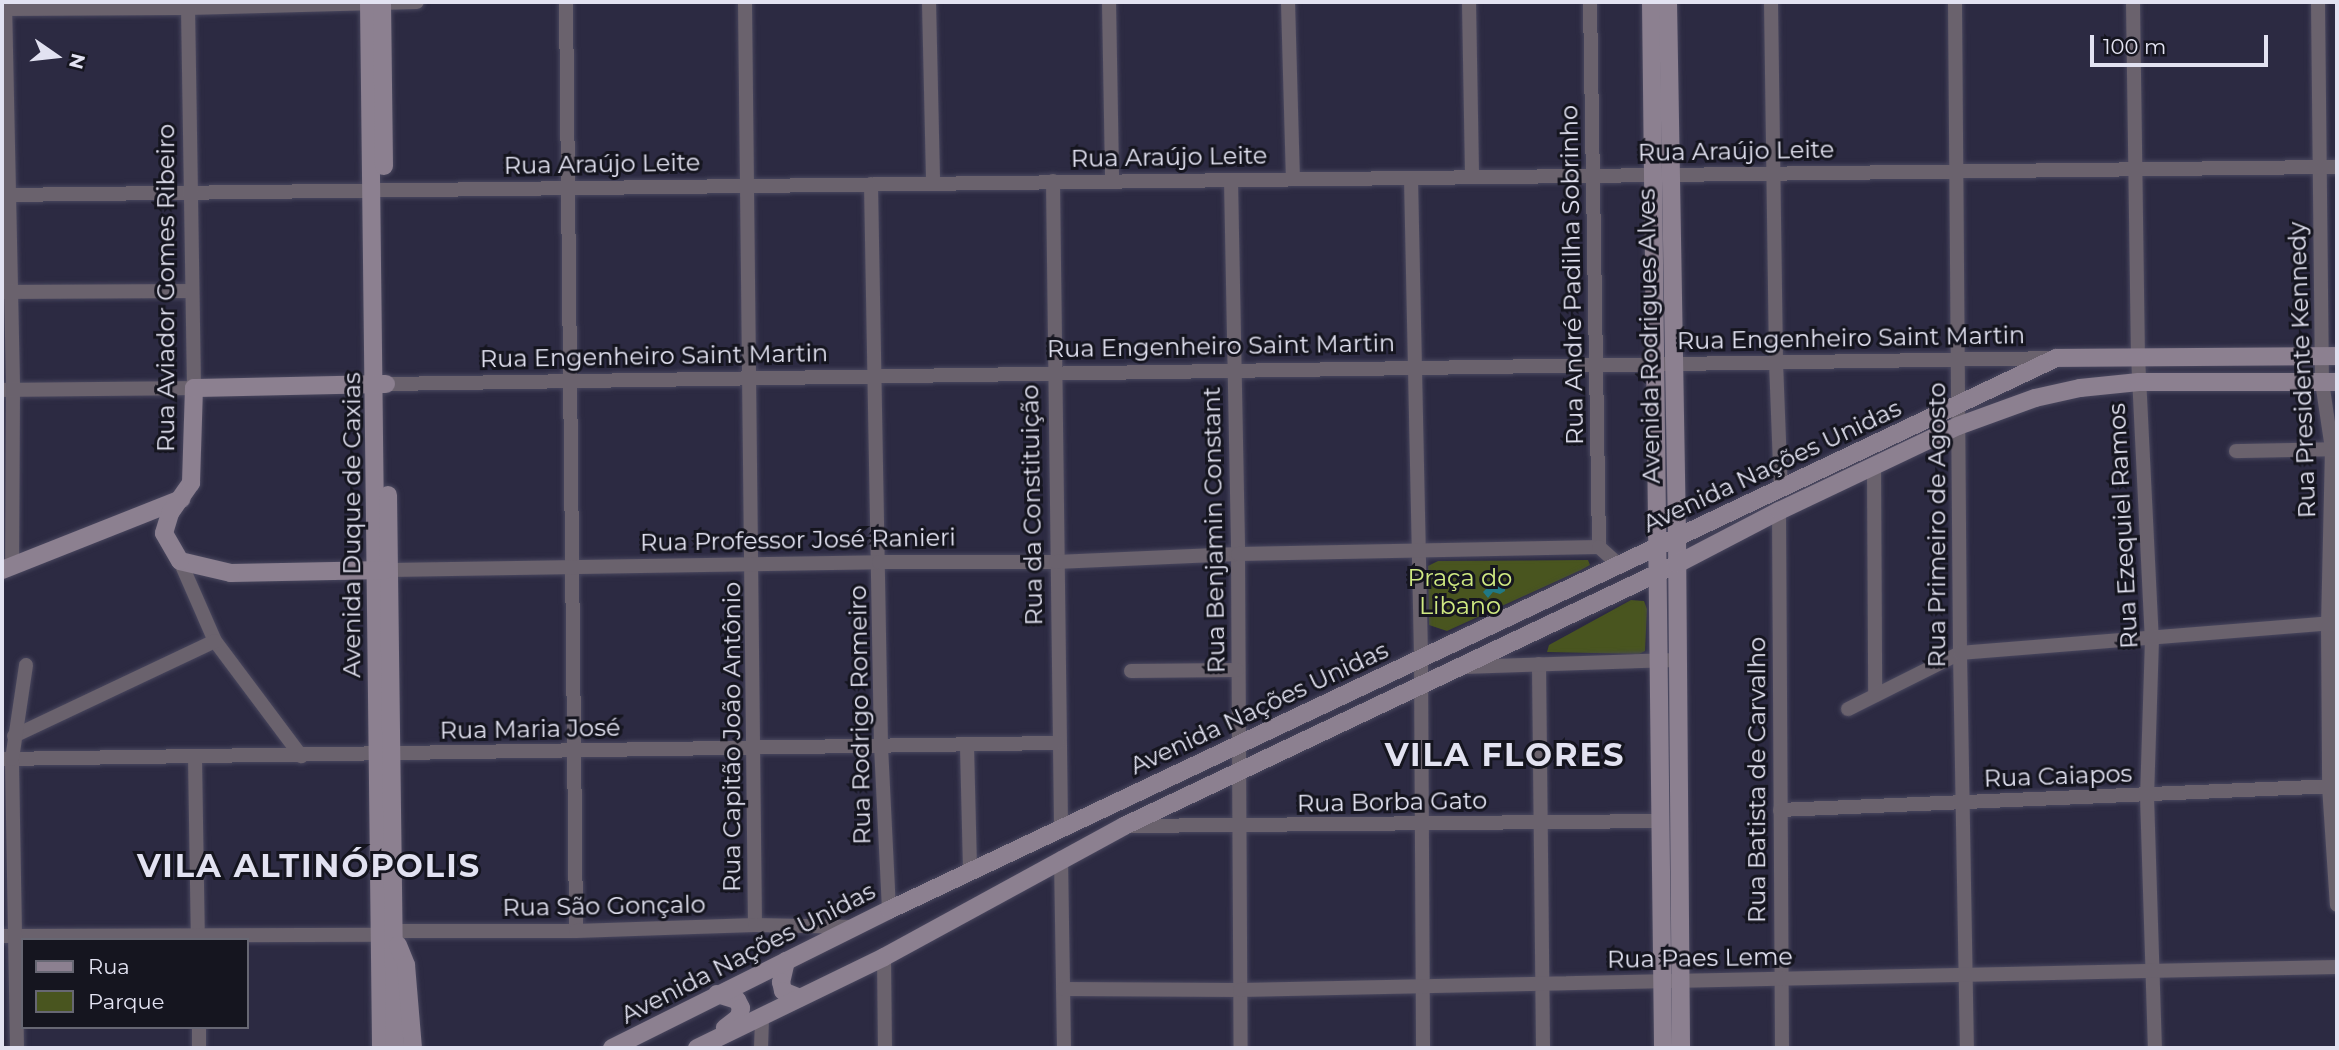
<!DOCTYPE html>
<meta charset="utf-8">
<style>
body{margin:0}
#map{position:relative;width:2339px;height:1050px;overflow:hidden;background:#2c2a42;font-family:Montserrat,sans-serif}
div>[style]{position:absolute}
.green>*{inset:0;background:#49551f}
.water>*{inset:0;background:#207985}
.roads{filter:drop-shadow(0 0 2px #49475e) drop-shadow(0 0 2px #49475e)}
.street>*{height:14px;margin:-7px;padding:0 7px;transform-origin:7px;border-radius:7px;background:#6a626d}
.secondary>*{height:18px;margin:-9px;padding:0 9px;transform-origin:9px;border-radius:9px;background:#8c8090}
span{translate:-50% -50%;white-space:nowrap;text-align:center;line-height:1.15;-webkit-text-stroke:6px #15151f;paint-order:stroke}
.street-label{font-size:24px;color:#e2e2f1}
.park-label{font-size:24px;color:#d0ea82}
.district-label{font-size:32px;color:#e2e2f1;font-weight:700;letter-spacing:2px}
.frame{position:absolute;inset:0;border:4px solid #e2e2f1;pointer-events:none}
.legend{position:absolute;left:21px;top:938px;width:228px;height:91px;box-sizing:border-box;background:#15151f;border:2px solid #676773;margin:0;padding:9px 12px;list-style:none;font-size:21px;color:#e2e2f1}
.legend li{display:flex;align-items:center;gap:14px;height:35px}
.legend b{width:35px;border:2px solid #676773}
.north{position:absolute;left:21px;top:21px;width:70px;height:70px;-webkit-text-stroke:5px #15151f;paint-order:stroke;rotate:104deg;font-size:19px;font-weight:700;line-height:28px;text-align:center;color:#e2e2f1}
.north::after{content:'';display:block;margin:auto;width:24px;height:32px;background:#e2e2f1;clip-path:polygon(50% 0,100% 100%,50% 72%,0 100%)}
.scale{position:absolute;left:2090px;top:35px;width:178px;height:32px;box-sizing:border-box;border:4px solid #e2e2f1;border-top:0;padding-left:9px;font-size:21px;line-height:24px;white-space:nowrap;color:#e2e2f1;-webkit-text-stroke:5px #15151f;paint-order:stroke}
</style>
<div id="map">
<div class="green">
<div style="clip-path:polygon(1588px 560px,1590px 565px,1581px 570px,1447px 631px,1429px 625px,1428px 566px,1438px 561px)"></div>
<div style="clip-path:polygon(1631px 600px,1644px 601px,1647px 609px,1645px 651px,1639px 654px,1547px 652px,1549px 645px)"></div>
</div>
<div class="water">
<div style="clip-path:polygon(1496px 580px,1505px 582px,1505px 591px,1500px 594px,1493px 592px,1488px 598px,1483px 592px,1487px 588px,1493px 589px)"></div>
</div>
<div class="roads">
<div class="street">
<div style="left:5px;top:2px;width:388px;rotate:88.8deg"></div>
<div style="left:13px;top:390px;width:177px;rotate:90.3deg"></div>
<div style="left:566px;top:2px;width:929px;rotate:89.38deg"></div>
<div style="left:745px;top:2px;width:923px;rotate:89.38deg"></div>
<div style="left:929px;top:2px;width:182px;rotate:88.7deg"></div>
<div style="left:1109px;top:2px;width:180px;rotate:89deg"></div>
<div style="left:1288px;top:2px;width:176px;rotate:88.4deg"></div>
<div style="left:1469px;top:2px;width:174px;rotate:89deg"></div>
<div style="left:1590px;top:2px;width:545px;rotate:89.05deg"></div>
<div style="left:1771px;top:2px;width:360px;rotate:89.2deg"></div>
<div style="left:1776px;top:362px;width:128px;rotate:87.8deg"></div>
<div style="left:1955px;top:2px;width:651px;rotate:89.56deg"></div>
<div style="left:1960px;top:653px;width:395px;rotate:89deg"></div>
<div style="left:2133px;top:2px;width:354px;rotate:89.2deg"></div>
<div style="left:2138px;top:356px;width:283px;rotate:87.2deg"></div>
<div style="left:2152px;top:639px;width:157px;rotate:91.8deg"></div>
<div style="left:2147px;top:796px;width:252px;rotate:88.2deg"></div>
<div style="left:2318px;top:2px;width:380px;rotate:89.4deg"></div>
<div style="left:2322px;top:382px;width:68px;rotate:81.5deg"></div>
<div style="left:2332px;top:449px;width:175px;rotate:91.3deg"></div>
<div style="left:2328px;top:624px;width:162px;rotate:89.6deg"></div>
<div style="left:2329px;top:786px;width:119px;rotate:86.2deg"></div>
<div style="left:2px;top:9px;width:186px;rotate:-0.3deg"></div>
<div style="left:188px;top:8px;width:229px;rotate:-1.5deg"></div>
<div style="left:1411px;top:178px;width:481px;rotate:88.8deg"></div>
<div style="left:1421px;top:659px;width:389px;rotate:89.7deg"></div>
<div style="left:1231px;top:180px;width:374px;rotate:88.9deg"></div>
<div style="left:1238px;top:554px;width:494px;rotate:89.7deg"></div>
<div style="left:1053px;top:181px;width:647px;rotate:89.29deg"></div>
<div style="left:871px;top:184px;width:562px;rotate:88.98deg"></div>
<div style="left:881px;top:746px;width:164px;rotate:87.2deg"></div>
<div style="left:2px;top:195px;width:2335px;rotate:-0.69deg"></div>
<div style="left:2px;top:292px;width:188px;rotate:-0.3deg"></div>
<div style="left:387px;top:384px;width:1667px;rotate:-0.89deg"></div>
<div style="left:2px;top:390px;width:192px;rotate:-0.6deg"></div>
<div style="left:194px;top:388px;width:386px;rotate:-90.9deg"></div>
<div style="left:2236px;top:451px;width:101px;rotate:-1.1deg"></div>
<div style="left:1874px;top:466px;width:229px;rotate:89.7deg"></div>
<div style="left:1779px;top:511px;width:537px;rotate:89.68deg"></div>
<div style="left:180px;top:561px;width:87px;rotate:66.4deg"></div>
<div style="left:215px;top:641px;width:144px;rotate:53.2deg"></div>
<div style="left:389px;top:570px;width:490px;rotate:-0.9deg"></div>
<div style="left:879px;top:562px;width:177px"></div>
<div style="left:1056px;top:562px;width:182px;rotate:-2.5deg"></div>
<div style="left:1238px;top:554px;width:361px;rotate:-1.1deg"></div>
<div style="left:1599px;top:547px;width:27px;rotate:42deg"></div>
<div style="left:1539px;top:664px;width:384px;rotate:89.4deg"></div>
<div style="left:1463px;top:667px;width:214px;rotate:-1.9deg"></div>
<div style="left:1131px;top:671px;width:106px;rotate:-0.5deg"></div>
<div style="left:1848px;top:709px;width:125px;rotate:-26.6deg"></div>
<div style="left:1960px;top:653px;width:377px;rotate:-4.6deg"></div>
<div style="left:14px;top:736px;width:222px;rotate:-25.3deg"></div>
<div style="left:967px;top:746px;width:127px;rotate:88.6deg"></div>
<div style="left:195px;top:757px;width:183px;rotate:89.1deg"></div>
<div style="left:2px;top:759px;width:1056px;rotate:-0.87deg"></div>
<div style="left:1780px;top:810px;width:557px;rotate:-2.47deg"></div>
<div style="left:1125px;top:826px;width:536px;rotate:-0.53deg"></div>
<div style="left:1061px;top:858px;width:190px;rotate:89.1deg"></div>
<div style="left:394px;top:931px;width:182px"></div>
<div style="left:576px;top:931px;width:179px;rotate:-1.9deg"></div>
<div style="left:755px;top:925px;width:100px;rotate:1.1deg"></div>
<div style="left:2px;top:936px;width:378px;rotate:-0.2deg"></div>
<div style="left:884px;top:957px;width:91px;rotate:89.4deg"></div>
<div style="left:1063px;top:989px;width:177px;rotate:0.3deg"></div>
<div style="left:1240px;top:990px;width:1097px;rotate:-1.2deg"></div>
<div style="left:199px;top:1027px;width:21px;rotate:90deg"></div>
<div style="left:17px;top:1048px;width:289px;rotate:-91deg"></div>
<div style="left:12px;top:759px;width:95px;rotate:-81.5deg"></div>
<div style="left:761px;top:1048px;width:31px;rotate:-88deg"></div>
</div>
<div class="secondary">
<div style="left:369px;top:2px;width:1046px;rotate:89.34deg"></div>
<div style="left:382px;top:2px;width:164px;rotate:89.3deg"></div>
<div style="left:1651px;top:2px;width:1046px;rotate:89.34deg"></div>
<div style="left:1668px;top:2px;width:534px;rotate:89.03deg"></div>
<div style="left:1677px;top:536px;width:512px;rotate:89.55deg"></div>
<div style="left:388px;top:495px;width:553px;rotate:89.27deg"></div>
<div style="left:2px;top:570px;width:193px;rotate:-21.6deg"></div>
<div style="left:385px;top:570px;width:154px;rotate:178.9deg"></div>
<div style="left:231px;top:573px;width:52px;rotate:-166.8deg"></div>
<div style="left:180px;top:561px;width:32px;rotate:-120deg"></div>
<div style="left:164px;top:533px;width:21px;rotate:-73deg"></div>
<div style="left:170px;top:513px;width:37px;rotate:-55deg"></div>
<div style="left:191px;top:483px;width:95px;rotate:-88.2deg"></div>
<div style="left:194px;top:388px;width:192px;rotate:-1.2deg"></div>
<div style="left:398px;top:945px;width:22px;rotate:68deg"></div>
<div style="left:406px;top:965px;width:83px;rotate:85.2deg"></div>
<div style="left:786px;top:961px;width:22px;rotate:103deg"></div>
<div style="left:781px;top:982px;width:9px;rotate:77deg"></div>
<div style="left:783px;top:991px;width:18px;rotate:22deg"></div>
<div style="left:717px;top:994px;width:21px;rotate:17deg"></div>
<div style="left:737px;top:1000px;width:9px;rotate:63deg"></div>
<div style="left:741px;top:1008px;width:9px;rotate:103deg"></div>
<div style="left:739px;top:1017px;width:18px;rotate:142deg"></div>
<div style="left:612px;top:1048px;width:309px;rotate:-26.5deg"></div>
<div style="left:889px;top:910px;width:1291px;rotate:-25.31deg"></div>
<div style="left:2056px;top:358px;width:281px;rotate:-0.4deg"></div>
<div style="left:697px;top:1048px;width:208px;rotate:-25.9deg"></div>
<div style="left:884px;top:957px;width:273px;rotate:-28.6deg"></div>
<div style="left:1124px;top:826px;width:612px;rotate:-25.35deg"></div>
<div style="left:1677px;top:564px;width:115px;rotate:-27.5deg"></div>
<div style="left:1779px;top:511px;width:198px;rotate:-25.4deg"></div>
<div style="left:1958px;top:426px;width:82px;rotate:-20deg"></div>
<div style="left:2035px;top:398px;width:46px;rotate:-12.5deg"></div>
<div style="left:2080px;top:388px;width:59px;rotate:-5.8deg"></div>
<div style="left:2139px;top:382px;width:198px"></div>
</div>
</div>
<div class="street-label">
<span style="left:1736px;top:151px;rotate:-1deg">Rua Araújo Leite</span>
<span style="left:1169px;top:157px;rotate:-1deg">Rua Araújo Leite</span>
<span style="left:602px;top:164px;rotate:-1deg">Rua Araújo Leite</span>
<span style="left:1572px;top:275px;rotate:-91deg">Rua André Padilha Sobrinho</span>
<span style="left:166px;top:288px;rotate:-90deg">Rua Aviador Gomes Ribeiro</span>
<span style="left:1649px;top:336px;rotate:-91deg">Avenida Rodrigues Alves</span>
<span style="left:1851px;top:338px;rotate:-1deg">Rua Engenheiro Saint Martin</span>
<span style="left:1221px;top:346px;rotate:-1deg">Rua Engenheiro Saint Martin</span>
<span style="left:654px;top:356px;rotate:-1deg">Rua Engenheiro Saint Martin</span>
<span style="left:2302px;top:370px;rotate:-92deg">Rua Presidente Kennedy</span>
<span style="left:1772px;top:466px;rotate:-25deg">Avenida Nações Unidas</span>
<span style="left:1032px;top:505px;rotate:-91deg">Rua da Constituição</span>
<span style="left:352px;top:525px;rotate:-90deg">Avenida Duque de Caxias</span>
<span style="left:1937px;top:525px;rotate:-90deg">Rua Primeiro de Agosto</span>
<span style="left:2123px;top:526px;rotate:-93deg">Rua Ezequiel Ramos</span>
<span style="left:1214px;top:530px;rotate:-91deg">Rua Benjamin Constant</span>
<span style="left:798px;top:540px;rotate:-1deg">Rua Professor José Ranieri</span>
<span style="left:1259px;top:708px;rotate:-25deg">Avenida Nações Unidas</span>
<span style="left:860px;top:715px;rotate:-91deg">Rua Rodrigo Romeiro</span>
<span style="left:530px;top:729px;rotate:-1deg">Rua Maria José</span>
<span style="left:732px;top:737px;rotate:-90deg">Rua Capitão João Antônio</span>
<span style="left:2058px;top:776px;rotate:-2deg">Rua Caiapos</span>
<span style="left:1757px;top:780px;rotate:-90deg">Rua Batista de Carvalho</span>
<span style="left:1392px;top:802px;rotate:-1deg">Rua Borba Gato</span>
<span style="left:604px;top:906px;rotate:-1deg">Rua São Gonçalo</span>
<span style="left:748px;top:953px;rotate:-27deg">Avenida Nações Unidas</span>
<span style="left:1700px;top:958px;rotate:-1deg">Rua Paes Leme</span>
</div>
<div class="park-label">
<span style="left:1460px;top:592px">Praça do<br>Libano</span>
</div>
<div class="district-label">
<span style="left:1505px;top:755px">VILA FLORES</span>
<span style="left:309px;top:866px">VILA ALTINÓPOLIS</span>
</div>
<div class="frame"></div>
<ul class="legend">
<li><b style="height:9px;background:#8c8090"></b>Rua</li>
<li><b style="height:19px;background:#49551f"></b>Parque</li>
</ul>
<div class="north">N</div>
<div class="scale">100 m</div>
</div>
